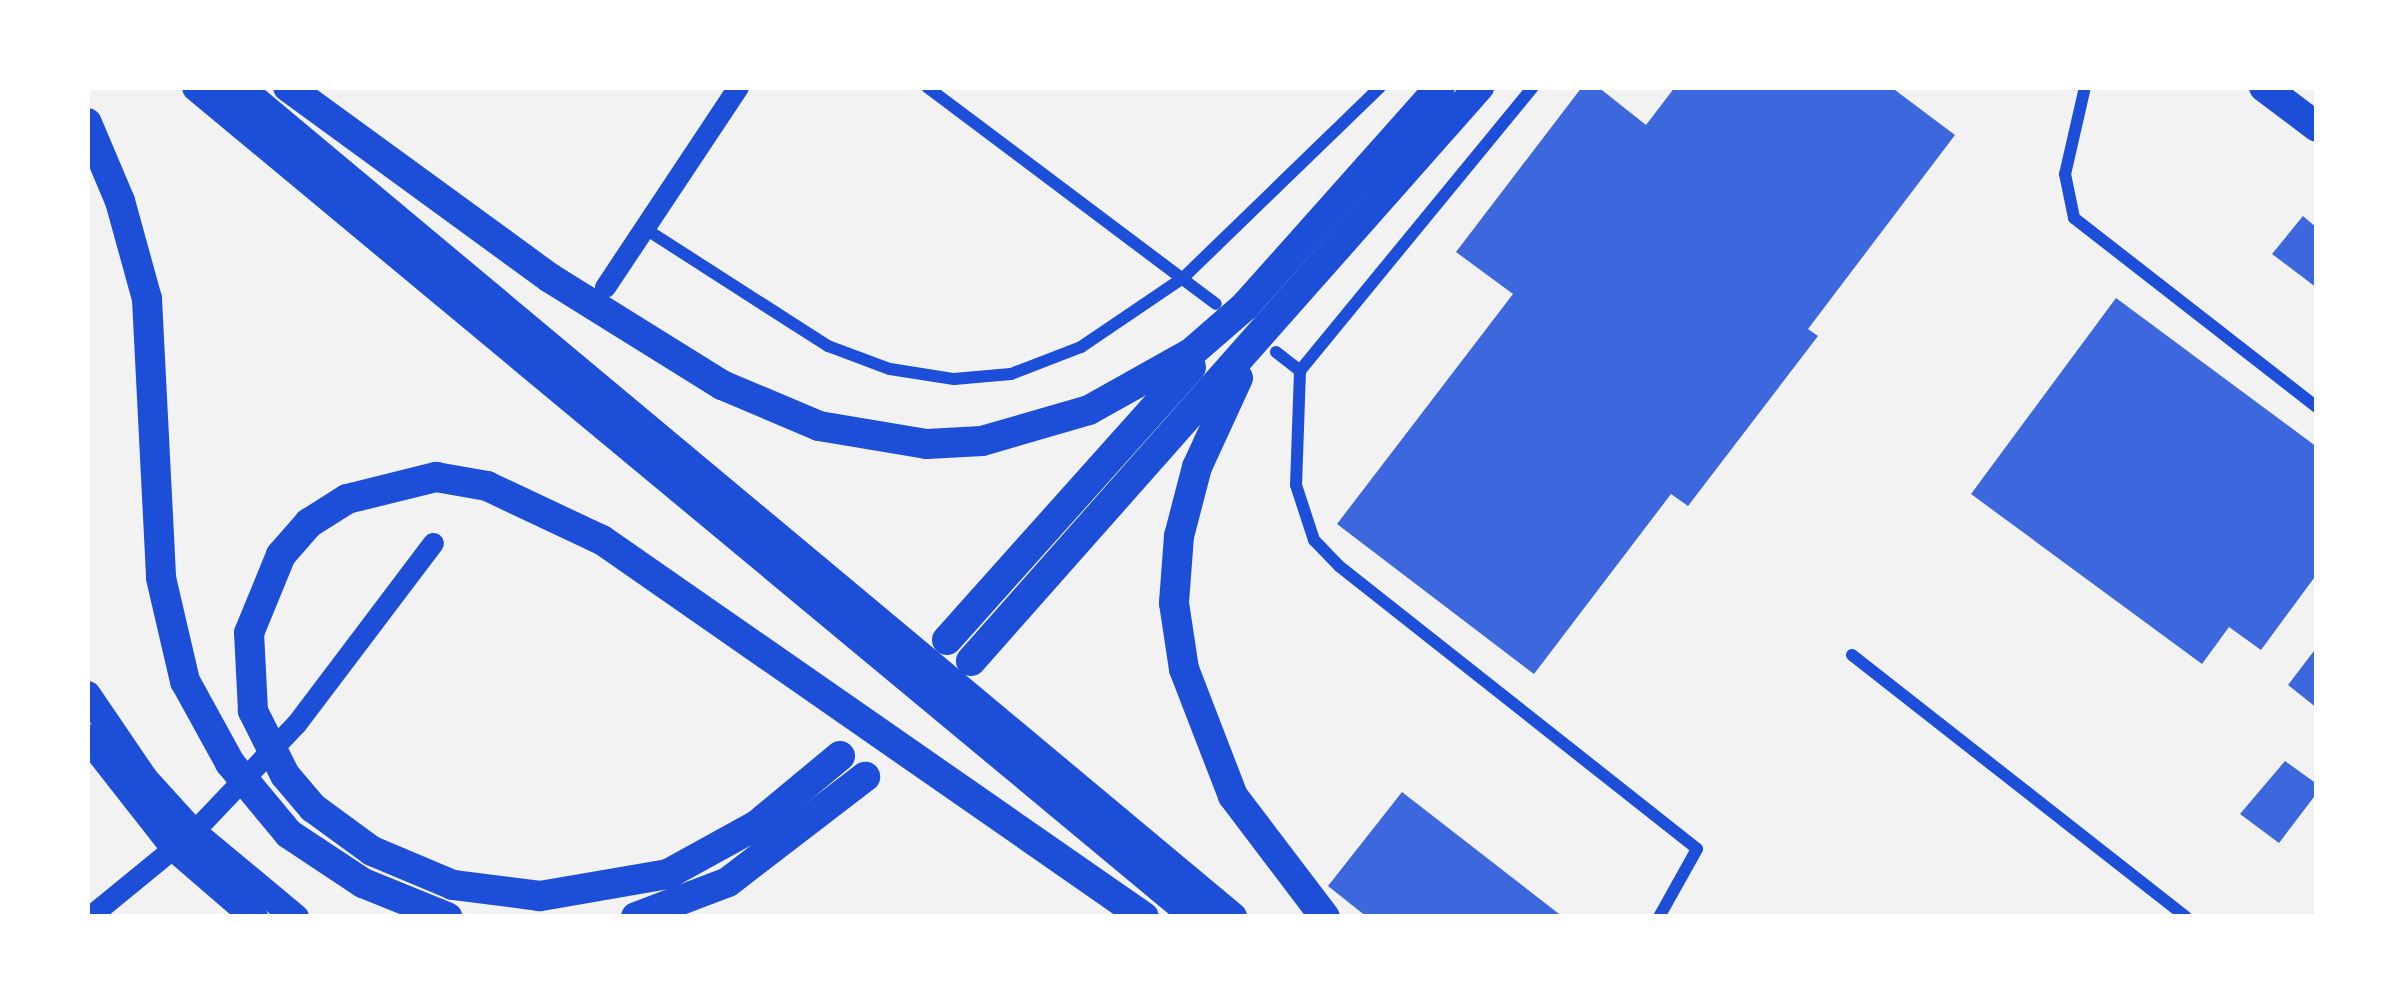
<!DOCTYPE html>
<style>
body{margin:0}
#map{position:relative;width:2404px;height:1004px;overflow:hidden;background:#f2f2f2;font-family:Lato,sans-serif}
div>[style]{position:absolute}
.building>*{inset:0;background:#3d67dc}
.minor>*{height:12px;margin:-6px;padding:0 6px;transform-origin:6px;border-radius:6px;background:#1d4ed8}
.tertiary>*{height:21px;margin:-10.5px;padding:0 10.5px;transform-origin:10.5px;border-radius:10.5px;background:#1d4ed8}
.trunk>*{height:27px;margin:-13.5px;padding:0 13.5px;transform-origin:13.5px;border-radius:13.5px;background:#1d4ed8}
.motorway>*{height:30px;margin:-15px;padding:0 15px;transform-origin:15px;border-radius:15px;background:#1d4ed8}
span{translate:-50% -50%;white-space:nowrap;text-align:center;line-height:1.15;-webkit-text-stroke:12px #fff;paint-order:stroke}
.frame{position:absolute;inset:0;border:90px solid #fff;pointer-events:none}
</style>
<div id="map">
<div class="building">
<div style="clip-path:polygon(1582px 87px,1598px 87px,1646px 125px,1675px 87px,1891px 87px,1955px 135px,1808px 329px,1818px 336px,1688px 506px,1671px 494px,1534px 674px,1337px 524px,1513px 294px,1456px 252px)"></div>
<div style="clip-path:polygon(2303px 216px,2317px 228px,2317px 288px,2272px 254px)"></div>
<div style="clip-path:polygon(2116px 298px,2317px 447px,2317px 574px,2261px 650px,2229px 627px,2202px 664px,1971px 494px)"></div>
<div style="clip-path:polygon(2317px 647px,2317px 708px,2288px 685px)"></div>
<div style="clip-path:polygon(2285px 761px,2317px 784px,2317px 793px,2279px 843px,2240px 814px)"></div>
<div style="clip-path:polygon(1402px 792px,1563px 917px,1367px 917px,1328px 886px)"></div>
</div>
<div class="minor">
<div style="left:927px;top:87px;width:361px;rotate:36.9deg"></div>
<div style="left:1533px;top:87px;width:367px;rotate:129.4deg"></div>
<div style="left:1300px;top:371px;width:114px;rotate:92deg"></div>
<div style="left:1296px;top:485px;width:58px;rotate:71.9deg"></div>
<div style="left:1314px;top:540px;width:36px;rotate:46deg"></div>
<div style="left:1339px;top:566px;width:456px;rotate:38.3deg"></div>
<div style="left:1697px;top:849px;width:78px;rotate:119.2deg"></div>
<div style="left:2085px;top:87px;width:89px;rotate:102.9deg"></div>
<div style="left:2065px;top:174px;width:45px;rotate:78.4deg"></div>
<div style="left:2074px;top:218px;width:308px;rotate:37.9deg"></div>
<div style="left:644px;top:228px;width:219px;rotate:32.7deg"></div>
<div style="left:828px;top:346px;width:66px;rotate:20.4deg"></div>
<div style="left:890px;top:369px;width:65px;rotate:8.9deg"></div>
<div style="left:954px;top:379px;width:57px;rotate:-5deg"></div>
<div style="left:1011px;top:374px;width:75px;rotate:-21.1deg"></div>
<div style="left:1081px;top:347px;width:123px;rotate:-34.1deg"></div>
<div style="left:1183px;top:278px;width:274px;rotate:-44.1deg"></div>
<div style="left:1276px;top:352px;width:31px;rotate:38deg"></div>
<div style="left:1852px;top:655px;width:424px;rotate:38.1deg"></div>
</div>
<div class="tertiary">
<div style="left:605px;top:287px;width:240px;rotate:-56.4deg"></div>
<div style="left:89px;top:917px;width:134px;rotate:-39.3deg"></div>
<div style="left:193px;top:832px;width:149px;rotate:-46.4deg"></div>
<div style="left:296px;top:724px;width:227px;rotate:-52.9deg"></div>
</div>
<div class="trunk">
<div style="left:87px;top:694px;width:102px;rotate:55.8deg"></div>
<div style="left:144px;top:778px;width:73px;rotate:47.8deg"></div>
<div style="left:193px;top:832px;width:133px;rotate:39.8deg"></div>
<div style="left:87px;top:737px;width:141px;rotate:51.9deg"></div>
<div style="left:174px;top:848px;width:106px;rotate:40.8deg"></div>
</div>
<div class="motorway">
<div style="left:197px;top:87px;width:1299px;rotate:39.72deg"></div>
<div style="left:238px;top:87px;width:1295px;rotate:39.86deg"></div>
<div style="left:288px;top:87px;width:324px;rotate:36.1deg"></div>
<div style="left:550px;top:278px;width:203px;rotate:31.9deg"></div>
<div style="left:722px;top:385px;width:105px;rotate:22.9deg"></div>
<div style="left:819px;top:426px;width:109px;rotate:9.5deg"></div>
<div style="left:927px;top:444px;width:55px;rotate:-3.1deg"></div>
<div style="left:982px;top:441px;width:111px;rotate:-16.2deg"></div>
<div style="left:1089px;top:410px;width:117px;rotate:-29.2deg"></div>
<div style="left:1191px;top:353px;width:72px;rotate:-41deg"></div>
<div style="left:1245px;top:306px;width:293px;rotate:-48.3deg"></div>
<div style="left:2264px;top:87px;width:66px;rotate:37deg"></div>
<div style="left:87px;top:123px;width:85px;rotate:67.1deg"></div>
<div style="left:120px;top:201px;width:102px;rotate:74.6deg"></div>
<div style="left:147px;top:299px;width:279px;rotate:87.1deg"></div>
<div style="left:161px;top:578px;width:106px;rotate:76.9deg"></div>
<div style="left:185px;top:681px;width:94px;rotate:61.2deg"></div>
<div style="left:230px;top:763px;width:92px;rotate:50.3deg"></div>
<div style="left:289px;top:834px;width:89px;rotate:33.5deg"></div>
<div style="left:363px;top:883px;width:91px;rotate:22deg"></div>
<div style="left:1238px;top:378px;width:98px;rotate:114.7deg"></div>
<div style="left:1197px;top:467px;width:71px;rotate:104.6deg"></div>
<div style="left:1179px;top:536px;width:67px;rotate:94.3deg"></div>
<div style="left:1174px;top:603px;width:67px;rotate:81.4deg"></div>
<div style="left:1184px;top:669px;width:136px;rotate:68.9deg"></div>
<div style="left:1233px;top:796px;width:152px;rotate:52.8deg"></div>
<div style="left:947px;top:640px;width:366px;rotate:-48.2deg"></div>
<div style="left:971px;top:661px;width:767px;rotate:-48.49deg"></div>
<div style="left:840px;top:756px;width:108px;rotate:140.3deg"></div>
<div style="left:757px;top:825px;width:102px;rotate:151.2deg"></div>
<div style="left:668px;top:874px;width:130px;rotate:170.2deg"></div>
<div style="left:540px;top:896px;width:88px;rotate:-172.8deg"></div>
<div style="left:453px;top:885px;width:88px;rotate:-157.2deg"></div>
<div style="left:372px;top:851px;width:73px;rotate:-143.9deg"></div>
<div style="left:313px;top:808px;width:43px;rotate:-130.3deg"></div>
<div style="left:285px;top:775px;width:72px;rotate:-116.6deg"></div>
<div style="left:253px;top:711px;width:78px;rotate:-92.9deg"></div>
<div style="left:249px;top:633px;width:84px;rotate:-67.7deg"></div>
<div style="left:281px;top:555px;width:43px;rotate:-48.8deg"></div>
<div style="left:309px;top:523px;width:45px;rotate:-32.3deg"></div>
<div style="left:347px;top:499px;width:92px;rotate:-13.9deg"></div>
<div style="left:436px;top:477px;width:52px;rotate:10deg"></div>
<div style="left:487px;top:486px;width:127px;rotate:25.2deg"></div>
<div style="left:602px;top:540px;width:660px;rotate:34.82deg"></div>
<div style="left:636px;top:917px;width:98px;rotate:-20.8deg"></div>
<div style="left:728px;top:882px;width:173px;rotate:-37.5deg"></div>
</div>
<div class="frame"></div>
</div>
